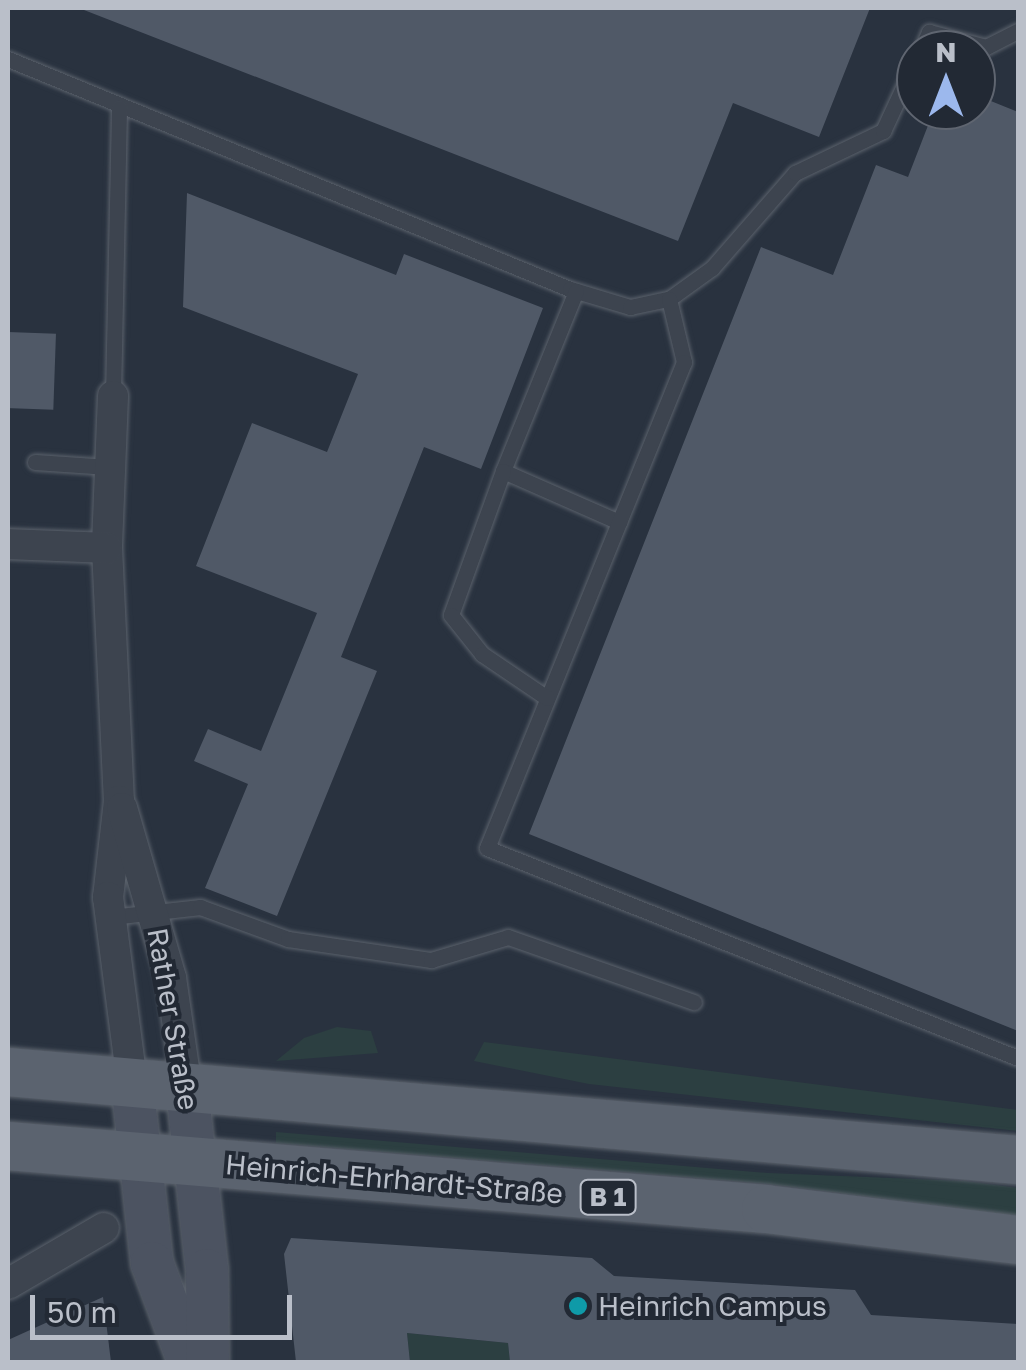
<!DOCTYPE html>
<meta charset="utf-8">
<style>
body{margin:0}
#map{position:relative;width:1026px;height:1370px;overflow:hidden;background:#29323f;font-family:"Golos Text",sans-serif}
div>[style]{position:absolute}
.green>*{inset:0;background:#2c3f41}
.building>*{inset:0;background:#505967;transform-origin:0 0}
.roads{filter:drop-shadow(0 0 2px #5b626c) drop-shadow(0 0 2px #5b626c)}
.lane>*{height:15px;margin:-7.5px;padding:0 7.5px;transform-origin:7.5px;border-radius:7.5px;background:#3d444f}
.street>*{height:30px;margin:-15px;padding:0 15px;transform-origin:15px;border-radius:15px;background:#3d444f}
.secondary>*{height:42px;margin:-21px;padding:0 21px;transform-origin:21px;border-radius:21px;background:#4c5361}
.primary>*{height:48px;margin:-24px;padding:0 24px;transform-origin:24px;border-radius:24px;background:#5b636f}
.dots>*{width:28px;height:28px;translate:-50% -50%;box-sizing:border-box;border:5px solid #222934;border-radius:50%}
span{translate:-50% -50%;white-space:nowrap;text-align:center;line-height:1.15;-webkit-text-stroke:8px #222934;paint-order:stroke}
.shield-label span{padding:2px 8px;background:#222934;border:2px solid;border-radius:8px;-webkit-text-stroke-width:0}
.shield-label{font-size:25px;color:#babfc9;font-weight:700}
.street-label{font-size:28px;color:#babfc9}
.poi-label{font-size:28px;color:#babfc9}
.left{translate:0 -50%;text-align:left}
.frame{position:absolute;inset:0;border:10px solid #babfc9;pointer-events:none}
.north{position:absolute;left:896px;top:30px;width:100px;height:100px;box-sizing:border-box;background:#222934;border:2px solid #5f6570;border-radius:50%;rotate:0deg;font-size:28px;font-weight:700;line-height:40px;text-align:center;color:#babfc9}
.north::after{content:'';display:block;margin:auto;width:35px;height:45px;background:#9cb8ed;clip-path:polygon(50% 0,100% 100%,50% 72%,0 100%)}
.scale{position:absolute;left:30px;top:1295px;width:262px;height:45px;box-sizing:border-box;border:5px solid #babfc9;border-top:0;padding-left:12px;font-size:30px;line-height:35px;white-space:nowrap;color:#babfc9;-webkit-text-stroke:8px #222934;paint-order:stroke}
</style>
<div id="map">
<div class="green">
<div style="clip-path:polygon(337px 1027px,371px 1031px,378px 1053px,276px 1061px,304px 1038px)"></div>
<div style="clip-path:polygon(484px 1042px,1018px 1110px,1018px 1131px,589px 1084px,474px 1061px)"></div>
<div style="clip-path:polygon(276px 1132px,768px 1173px,965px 1181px,1018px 1188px,1018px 1216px,769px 1184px,276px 1143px)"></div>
<div style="clip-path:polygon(407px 1333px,508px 1343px,510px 1362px,410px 1362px)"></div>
</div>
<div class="building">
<div style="clip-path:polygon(870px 8px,819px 137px,733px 103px,678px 241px,84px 10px)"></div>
<div style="clip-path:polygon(976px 95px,1018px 112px,1018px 1031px,529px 834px,761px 247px,833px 275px,876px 165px,908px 177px,934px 110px,976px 110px)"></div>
<div style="clip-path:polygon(187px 193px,396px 275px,404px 254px,543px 308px,481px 469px,424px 447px,341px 657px,377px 671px,277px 916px,205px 888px,248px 784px,194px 761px,208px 729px,261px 751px,317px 613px,196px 566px,252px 423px,327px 452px,358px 374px,183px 307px)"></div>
<div style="left:8px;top:332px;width:48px;height:76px;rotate:2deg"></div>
<div style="clip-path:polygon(291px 1238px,592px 1258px,614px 1276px,855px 1290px,871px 1315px,1018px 1324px,1018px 1362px,510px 1362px,508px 1343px,407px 1333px,410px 1362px,296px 1362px,284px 1254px)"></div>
<div style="clip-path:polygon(103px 1297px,111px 1362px,8px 1362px,8px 1340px)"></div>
</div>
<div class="roads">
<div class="lane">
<div style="left:921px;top:50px;width:20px;rotate:-66deg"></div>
<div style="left:929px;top:32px;width:59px;rotate:14.7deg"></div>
<div style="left:986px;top:47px;width:36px;rotate:-27deg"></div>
<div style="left:8px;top:59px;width:607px;rotate:22.26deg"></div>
<div style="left:570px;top:289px;width:63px;rotate:16.7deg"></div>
<div style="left:630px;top:307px;width:40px;rotate:-12deg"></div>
<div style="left:669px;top:299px;width:53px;rotate:-35.8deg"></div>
<div style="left:712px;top:268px;width:126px;rotate:-48.9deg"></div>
<div style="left:795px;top:173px;width:98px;rotate:-25.5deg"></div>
<div style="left:883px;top:131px;width:78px;rotate:-65.1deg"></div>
<div style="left:576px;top:291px;width:194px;rotate:112.1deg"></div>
<div style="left:503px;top:471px;width:127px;rotate:23.7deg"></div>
<div style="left:669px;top:299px;width:65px;rotate:76.6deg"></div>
<div style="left:684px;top:362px;width:524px;rotate:112.07deg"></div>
<div style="left:487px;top:848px;width:571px;rotate:21.58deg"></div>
<div style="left:113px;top:396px;width:289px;rotate:-88.8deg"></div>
<div style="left:35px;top:462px;width:74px;rotate:3.9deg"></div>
<div style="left:503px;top:471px;width:153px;rotate:109.9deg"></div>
<div style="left:451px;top:615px;width:50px;rotate:51.5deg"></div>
<div style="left:482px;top:654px;width:78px;rotate:34.1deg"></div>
<div style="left:111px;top:917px;width:90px;rotate:-6.4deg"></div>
<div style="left:200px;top:907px;width:94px;rotate:20deg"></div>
<div style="left:288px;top:939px;width:145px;rotate:8.4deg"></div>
<div style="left:431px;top:960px;width:80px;rotate:-16.6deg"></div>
<div style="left:508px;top:937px;width:197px;rotate:19.3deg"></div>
</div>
<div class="street">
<div style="left:113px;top:396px;width:152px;rotate:92.3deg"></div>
<div style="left:107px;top:548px;width:253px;rotate:87.3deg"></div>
<div style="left:119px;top:801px;width:97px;rotate:96.5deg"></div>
<div style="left:108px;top:897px;width:187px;rotate:82.6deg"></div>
<div style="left:8px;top:544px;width:99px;rotate:2.3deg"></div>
<div style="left:122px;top:808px;width:177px;rotate:73.9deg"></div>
<div style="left:171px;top:978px;width:112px;rotate:81.8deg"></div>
<div style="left:8px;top:1284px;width:111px;rotate:-30.3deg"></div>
</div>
<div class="secondary">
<div style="left:132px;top:1082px;width:182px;rotate:83.7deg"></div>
<div style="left:152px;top:1263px;width:106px;rotate:69.5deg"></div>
<div style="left:187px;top:1089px;width:182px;rotate:83.7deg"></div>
<div style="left:207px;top:1270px;width:92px;rotate:89.4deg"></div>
</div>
<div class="primary">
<div style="left:8px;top:1072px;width:1014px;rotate:4.98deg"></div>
<div style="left:8px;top:1146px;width:761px;rotate:4.75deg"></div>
<div style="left:766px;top:1209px;width:254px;rotate:7deg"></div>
</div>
</div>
<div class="dots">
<div style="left:578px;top:1306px;background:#0f9aa8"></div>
</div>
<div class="shield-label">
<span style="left:608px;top:1197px">B 1</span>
</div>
<div class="street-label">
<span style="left:173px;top:1019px;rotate:80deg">Rather Straße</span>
<span style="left:394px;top:1179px;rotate:5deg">Heinrich-Ehrhardt-Straße</span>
</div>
<div class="poi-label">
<span class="left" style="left:598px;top:1306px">Heinrich Campus</span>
</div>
<div class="frame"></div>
<div class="north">N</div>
<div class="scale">50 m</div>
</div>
